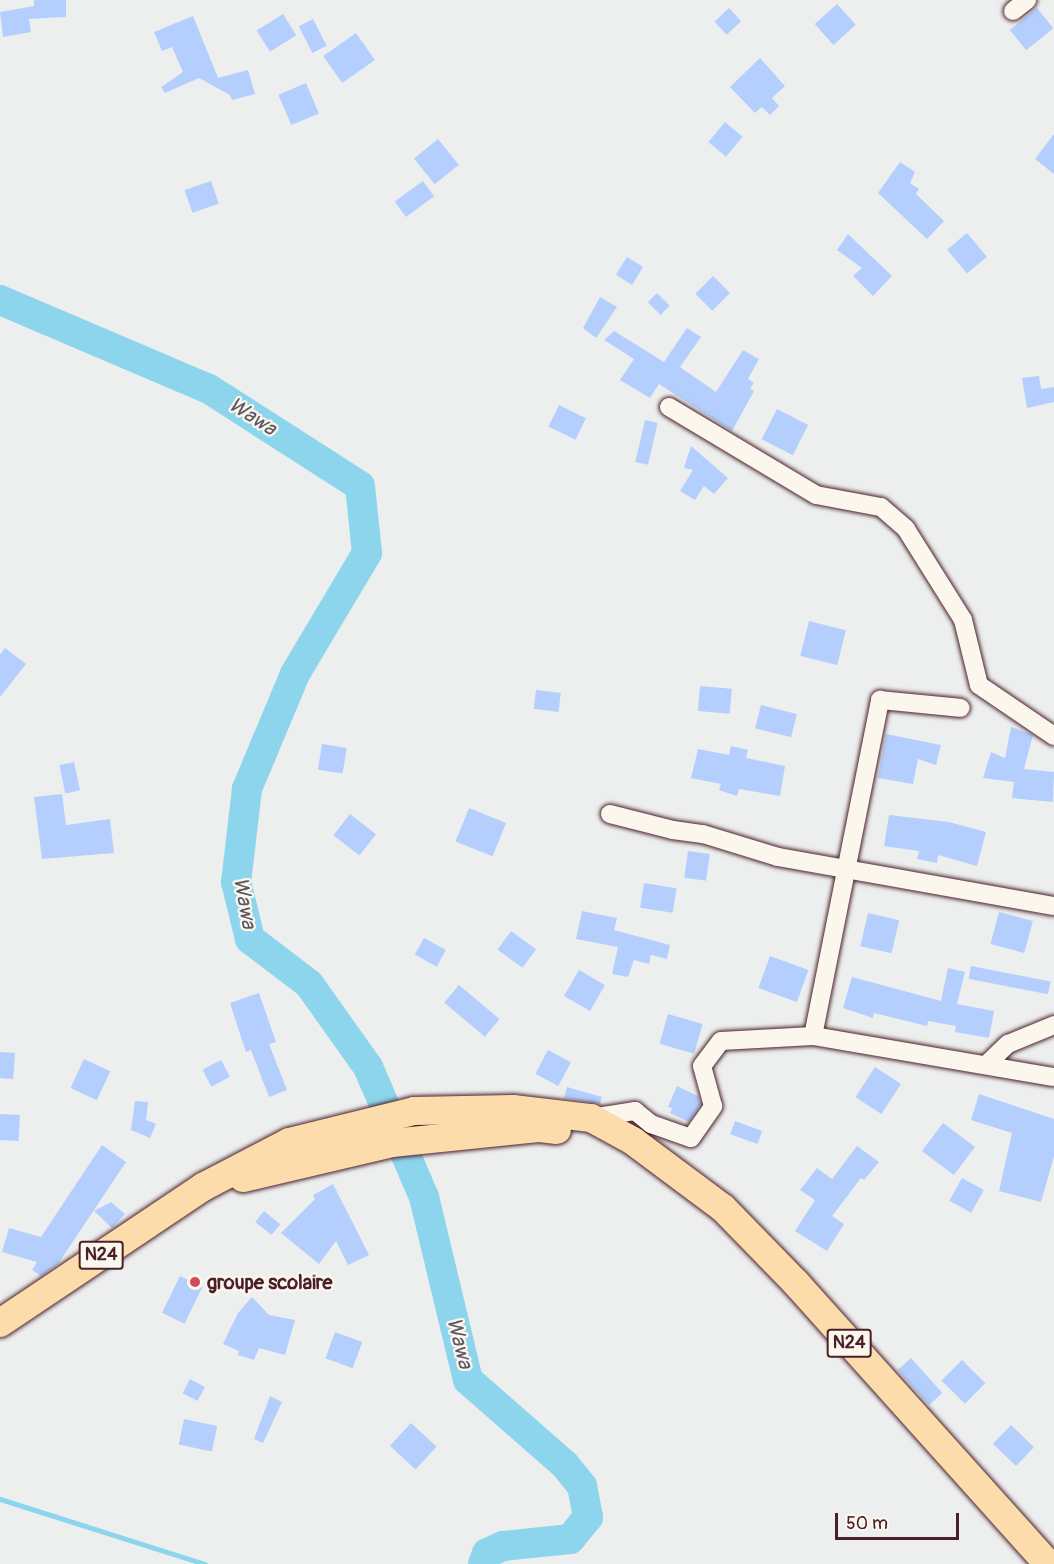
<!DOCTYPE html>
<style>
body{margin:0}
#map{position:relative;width:1054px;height:1564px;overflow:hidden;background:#edefef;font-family:Pangolin,sans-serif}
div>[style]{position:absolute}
.stream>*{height:5px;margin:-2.5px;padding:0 2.5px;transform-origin:2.5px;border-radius:2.5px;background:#8cd5ed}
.river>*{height:30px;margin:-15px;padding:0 15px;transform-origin:15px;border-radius:15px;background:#8cd5ed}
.building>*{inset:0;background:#b4cffd;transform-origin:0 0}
.roads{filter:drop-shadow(0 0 2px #4a1f2b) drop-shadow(0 0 2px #4a1f2b)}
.street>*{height:18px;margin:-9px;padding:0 9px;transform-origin:9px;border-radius:9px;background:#fbf7ec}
.primary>*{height:28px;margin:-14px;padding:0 14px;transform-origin:14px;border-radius:14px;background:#fddcac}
.dots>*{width:16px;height:16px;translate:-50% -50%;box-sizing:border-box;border:3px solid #fbf7ec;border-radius:50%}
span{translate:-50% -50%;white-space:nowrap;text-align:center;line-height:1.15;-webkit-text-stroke:4.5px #fbf7ec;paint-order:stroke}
.shield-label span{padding:2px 4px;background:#fbf7ec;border:2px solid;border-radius:4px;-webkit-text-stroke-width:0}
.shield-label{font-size:18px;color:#4a1f2b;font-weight:700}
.poi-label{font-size:20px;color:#4a1f2b;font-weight:700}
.left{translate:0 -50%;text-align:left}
.water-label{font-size:21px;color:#5e5665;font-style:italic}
.scale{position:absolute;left:835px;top:1513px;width:124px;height:27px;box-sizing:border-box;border:3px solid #4a1f2b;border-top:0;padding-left:8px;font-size:18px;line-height:21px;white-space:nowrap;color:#4a1f2b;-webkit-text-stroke:4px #fbf7ec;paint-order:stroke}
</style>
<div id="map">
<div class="stream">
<div style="left:0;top:1499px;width:215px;rotate:17.6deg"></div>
</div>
<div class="river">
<div style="left:0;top:300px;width:227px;rotate:23.1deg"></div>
<div style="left:209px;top:389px;width:179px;rotate:32.7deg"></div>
<div style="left:360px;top:486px;width:67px;rotate:84deg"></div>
<div style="left:367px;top:553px;width:141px;rotate:120.8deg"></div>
<div style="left:295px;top:674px;width:125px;rotate:112.7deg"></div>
<div style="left:247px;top:789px;width:94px;rotate:96.7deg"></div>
<div style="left:236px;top:882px;width:59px;rotate:76.2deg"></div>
<div style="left:250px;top:939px;width:74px;rotate:37.3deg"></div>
<div style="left:309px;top:984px;width:102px;rotate:54.6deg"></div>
<div style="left:368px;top:1067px;width:142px;rotate:66.7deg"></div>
<div style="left:424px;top:1197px;width:188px;rotate:76.5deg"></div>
<div style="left:468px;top:1380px;width:129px;rotate:41.2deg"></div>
<div style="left:565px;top:1465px;width:27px;rotate:51deg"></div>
<div style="left:582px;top:1486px;width:32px;rotate:79deg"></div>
<div style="left:588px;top:1517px;width:28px;rotate:129deg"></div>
<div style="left:570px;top:1539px;width:67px;rotate:174deg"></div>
<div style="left:503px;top:1546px;width:17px;rotate:156deg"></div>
<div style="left:487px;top:1553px;width:12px;rotate:110deg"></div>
</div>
<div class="building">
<div style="clip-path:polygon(34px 0,66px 0,66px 17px,29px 19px,31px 32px,3px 37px,0 12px,34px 6px)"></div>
<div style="left:837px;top:4px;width:28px;height:30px;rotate:48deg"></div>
<div style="left:729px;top:8px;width:18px;height:20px;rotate:47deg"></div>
<div style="left:1037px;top:8px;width:26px;height:35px;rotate:51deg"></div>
<div style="left:283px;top:14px;width:25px;height:31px;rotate:58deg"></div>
<div style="clip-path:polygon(193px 16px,218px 78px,248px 70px,255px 94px,232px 100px,230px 95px,199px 78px,165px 93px,161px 87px,183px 72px,172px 47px,162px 51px,154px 32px)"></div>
<div style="left:313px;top:19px;width:30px;height:16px;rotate:63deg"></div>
<div style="left:356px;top:33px;width:33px;height:40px;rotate:55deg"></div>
<div style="clip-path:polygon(760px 58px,785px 86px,772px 98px,779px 106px,770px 115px,762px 107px,755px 113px,730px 87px)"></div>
<div style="left:306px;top:83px;width:33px;height:30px;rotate:67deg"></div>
<div style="left:725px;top:122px;width:23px;height:26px;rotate:40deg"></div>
<div style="clip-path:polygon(1054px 134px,1054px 174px,1035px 159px)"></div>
<div style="left:438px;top:139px;width:33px;height:31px;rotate:51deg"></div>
<div style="clip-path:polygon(900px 162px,915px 172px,910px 183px,919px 189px,916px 194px,944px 221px,927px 239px,878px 193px)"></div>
<div style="left:211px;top:181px;width:24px;height:28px;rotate:71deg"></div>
<div style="left:423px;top:181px;width:19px;height:35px;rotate:54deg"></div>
<div style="left:967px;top:233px;width:31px;height:26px;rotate:50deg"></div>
<div style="clip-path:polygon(848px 234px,892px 276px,873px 296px,853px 276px,862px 268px,837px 250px)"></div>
<div style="left:627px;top:257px;width:19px;height:21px;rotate:32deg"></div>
<div style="left:713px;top:276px;width:24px;height:25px;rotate:45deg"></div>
<div style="left:657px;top:293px;width:18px;height:13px;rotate:45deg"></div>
<div style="clip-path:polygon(600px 297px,617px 307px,596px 338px,583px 328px)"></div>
<div style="clip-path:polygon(687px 328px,701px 337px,680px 367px,716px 392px,743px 350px,759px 359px,748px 379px,754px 383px,750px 388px,754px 391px,732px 431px,659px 384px,650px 398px,620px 380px,634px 359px,604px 340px,614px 331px,664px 362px)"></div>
<div style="clip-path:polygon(1039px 376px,1041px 389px,1054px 387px,1054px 402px,1027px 408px,1022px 378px)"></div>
<div style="left:559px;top:405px;width:30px;height:24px;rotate:26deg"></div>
<div style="left:777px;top:409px;width:35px;height:34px;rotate:27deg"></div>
<div style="left:645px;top:420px;width:13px;height:43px;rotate:13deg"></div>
<div style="clip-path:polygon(691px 446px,728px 478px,714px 494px,704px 486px,695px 500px,680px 491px,693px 470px,684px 468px)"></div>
<div style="left:809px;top:621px;width:38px;height:36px;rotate:14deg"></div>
<div style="clip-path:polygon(5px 648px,26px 664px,0 697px,0 655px)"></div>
<div style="left:700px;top:686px;width:32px;height:25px;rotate:5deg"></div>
<div style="left:536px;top:690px;width:25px;height:19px;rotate:7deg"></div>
<div style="left:761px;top:705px;width:37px;height:24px;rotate:14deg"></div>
<div style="clip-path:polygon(1011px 727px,1033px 735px,1024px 769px,1054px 772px,1053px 802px,1012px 798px,1014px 782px,983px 778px,991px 752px,1005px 758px)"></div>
<div style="clip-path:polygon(886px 734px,941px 745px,936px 765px,918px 759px,913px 784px,878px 778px)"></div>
<div style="left:322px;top:744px;width:25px;height:26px;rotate:9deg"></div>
<div style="clip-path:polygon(731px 746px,748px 750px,746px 758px,785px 766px,780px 796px,739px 789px,737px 796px,719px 790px,721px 784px,691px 778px,698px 749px,729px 755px)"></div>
<div style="left:74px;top:762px;width:29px;height:15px;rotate:78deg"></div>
<div style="clip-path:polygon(62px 794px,66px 825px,110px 819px,114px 853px,42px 859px,34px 797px)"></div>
<div style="left:469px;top:808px;width:40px;height:36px;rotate:22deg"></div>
<div style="left:350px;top:814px;width:33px;height:27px;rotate:38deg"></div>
<div style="clip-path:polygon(889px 815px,949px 822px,986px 832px,977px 866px,938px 855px,937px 863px,917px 859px,919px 851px,884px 846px)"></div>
<div style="left:688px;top:851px;width:22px;height:27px;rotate:8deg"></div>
<div style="left:644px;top:883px;width:33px;height:25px;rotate:9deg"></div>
<div style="clip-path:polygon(582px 911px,617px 918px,614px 930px,670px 945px,667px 959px,651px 955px,649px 964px,634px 960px,628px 977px,612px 974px,618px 947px,576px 939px)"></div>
<div style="left:999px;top:912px;width:35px;height:33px;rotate:15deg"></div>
<div style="left:868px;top:913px;width:32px;height:34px;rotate:13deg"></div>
<div style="left:511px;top:931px;width:31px;height:23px;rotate:36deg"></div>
<div style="left:424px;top:938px;width:25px;height:19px;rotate:29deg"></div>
<div style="left:770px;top:956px;width:41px;height:34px;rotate:20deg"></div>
<div style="left:971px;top:966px;width:81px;height:13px;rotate:11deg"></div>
<div style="clip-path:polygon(948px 968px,965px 972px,957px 1004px,994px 1011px,989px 1038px,955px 1032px,956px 1026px,928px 1021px,927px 1026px,874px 1013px,873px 1018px,843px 1008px,852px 977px,941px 1001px)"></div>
<div style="left:579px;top:970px;width:30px;height:30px;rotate:30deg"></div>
<div style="left:459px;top:985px;width:53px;height:23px;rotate:40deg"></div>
<div style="clip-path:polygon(259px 993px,276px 1042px,269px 1044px,287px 1090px,269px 1097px,251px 1050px,246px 1052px,230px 1003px)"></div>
<div style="left:668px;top:1014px;width:36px;height:31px;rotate:16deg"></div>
<div style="left:548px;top:1050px;width:26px;height:27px;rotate:28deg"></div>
<div style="left:0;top:1052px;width:15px;height:26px;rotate:4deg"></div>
<div style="left:84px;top:1059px;width:29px;height:32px;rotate:25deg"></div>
<div style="left:221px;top:1060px;width:19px;height:21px;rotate:62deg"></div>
<div style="left:875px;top:1067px;width:31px;height:36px;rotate:33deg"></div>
<div style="clip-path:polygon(677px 1086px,698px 1096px,701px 1104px,689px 1122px,670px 1113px,672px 1108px,668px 1107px)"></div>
<div style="clip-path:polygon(567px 1087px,602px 1097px,600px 1104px,564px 1098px)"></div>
<div style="clip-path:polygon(979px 1094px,1054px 1119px,1054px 1156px,1041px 1202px,999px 1191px,1012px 1133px,971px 1120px)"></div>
<div style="clip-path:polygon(135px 1101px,148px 1102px,146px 1120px,156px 1124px,150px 1138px,131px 1130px)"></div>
<div style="left:0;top:1114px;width:20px;height:26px;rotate:3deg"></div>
<div style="left:735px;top:1121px;width:29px;height:14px;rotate:20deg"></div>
<div style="left:943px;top:1123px;width:40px;height:35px;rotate:37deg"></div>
<div style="clip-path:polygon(102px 1145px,126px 1162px,58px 1264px,41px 1276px,32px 1270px,37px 1262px,2px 1252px,9px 1228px,41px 1237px)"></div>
<div style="clip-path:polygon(857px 1146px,879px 1162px,864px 1180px,861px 1178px,832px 1216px,844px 1224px,827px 1251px,795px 1231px,815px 1200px,800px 1190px,817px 1168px,832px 1179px)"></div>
<div style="left:962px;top:1178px;width:25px;height:26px;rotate:29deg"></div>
<div style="clip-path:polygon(333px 1184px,369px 1255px,348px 1265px,336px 1241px,319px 1264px,281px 1233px,315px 1199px,313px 1195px)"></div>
<div style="clip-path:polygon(111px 1202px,125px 1214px,112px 1228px,94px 1211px)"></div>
<div style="left:264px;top:1211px;width:21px;height:14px;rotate:39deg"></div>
<div style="left:180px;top:1276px;width:25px;height:41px;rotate:26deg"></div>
<div style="clip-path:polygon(252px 1297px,269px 1315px,295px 1320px,285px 1355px,259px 1348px,254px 1360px,238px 1355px,239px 1351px,223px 1344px,238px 1313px)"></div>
<div style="left:335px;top:1332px;width:29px;height:28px;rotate:20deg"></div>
<div style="left:911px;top:1358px;width:47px;height:18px;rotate:48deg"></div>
<div style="left:962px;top:1360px;width:33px;height:29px;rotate:45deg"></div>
<div style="left:190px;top:1379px;width:17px;height:16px;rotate:28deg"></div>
<div style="clip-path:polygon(270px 1396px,282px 1402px,263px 1443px,254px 1439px)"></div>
<div style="left:184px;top:1419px;width:34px;height:26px;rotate:12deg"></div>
<div style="left:411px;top:1423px;width:35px;height:31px;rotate:43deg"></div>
<div style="left:1011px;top:1425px;width:32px;height:26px;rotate:44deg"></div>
</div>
<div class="roads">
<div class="street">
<div style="left:1013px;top:11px;width:18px;rotate:-38deg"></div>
<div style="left:669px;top:407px;width:171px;rotate:30.9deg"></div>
<div style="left:816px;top:495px;width:66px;rotate:10.5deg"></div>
<div style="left:881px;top:507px;width:33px;rotate:41deg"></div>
<div style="left:906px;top:529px;width:107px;rotate:57.9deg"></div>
<div style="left:963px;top:620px;width:67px;rotate:76.2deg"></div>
<div style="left:979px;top:685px;width:91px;rotate:34.2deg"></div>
<div style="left:610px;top:814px;width:65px;rotate:14.3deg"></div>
<div style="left:673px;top:830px;width:30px;rotate:8deg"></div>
<div style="left:703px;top:834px;width:78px;rotate:17deg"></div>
<div style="left:778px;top:857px;width:280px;rotate:10.1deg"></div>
<div style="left:813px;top:1036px;width:343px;rotate:-78.7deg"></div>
<div style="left:880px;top:700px;width:81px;rotate:5.6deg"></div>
<div style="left:987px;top:1064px;width:29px;rotate:-44deg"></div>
<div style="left:1008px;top:1044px;width:50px;rotate:-22.4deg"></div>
<div style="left:591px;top:1118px;width:45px;rotate:-9deg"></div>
<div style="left:635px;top:1111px;width:21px;rotate:39deg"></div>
<div style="left:651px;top:1124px;width:42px;rotate:19.3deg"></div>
<div style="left:691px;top:1138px;width:39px;rotate:-55deg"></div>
<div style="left:713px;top:1106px;width:41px;rotate:-105.4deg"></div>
<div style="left:702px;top:1066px;width:31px;rotate:-53deg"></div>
<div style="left:721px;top:1041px;width:92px;rotate:-3.1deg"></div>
<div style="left:813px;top:1036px;width:244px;rotate:9.7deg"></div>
</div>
<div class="primary">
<div style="left:243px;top:1178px;width:153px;rotate:-13.2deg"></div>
<div style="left:392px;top:1143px;width:149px;rotate:-5.8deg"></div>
<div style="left:540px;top:1128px;width:17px;rotate:7deg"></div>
<div style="left:0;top:1323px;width:244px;rotate:-33.8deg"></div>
<div style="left:203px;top:1187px;width:97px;rotate:-27.6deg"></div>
<div style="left:289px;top:1142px;width:129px;rotate:-13.9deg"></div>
<div style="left:414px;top:1111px;width:99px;rotate:-1.2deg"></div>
<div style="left:513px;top:1109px;width:79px;rotate:6.6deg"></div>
<div style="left:591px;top:1118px;width:48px;rotate:28.7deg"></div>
<div style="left:633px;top:1141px;width:112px;rotate:36.7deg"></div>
<div style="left:723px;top:1208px;width:105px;rotate:45.8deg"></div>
<div style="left:796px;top:1283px;width:377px;rotate:48.1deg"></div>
</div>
</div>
<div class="dots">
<div style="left:195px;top:1282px;background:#d1495b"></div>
</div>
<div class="shield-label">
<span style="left:101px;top:1255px">N24</span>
<span style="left:849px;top:1343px">N24</span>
</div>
<div class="poi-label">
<span class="left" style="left:207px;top:1282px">groupe scolaire</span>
</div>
<div class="water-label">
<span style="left:252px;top:417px;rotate:33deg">Wawa</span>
<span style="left:244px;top:903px;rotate:80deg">Wawa</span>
<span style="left:459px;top:1343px;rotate:76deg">Wawa</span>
</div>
<div class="scale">50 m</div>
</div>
